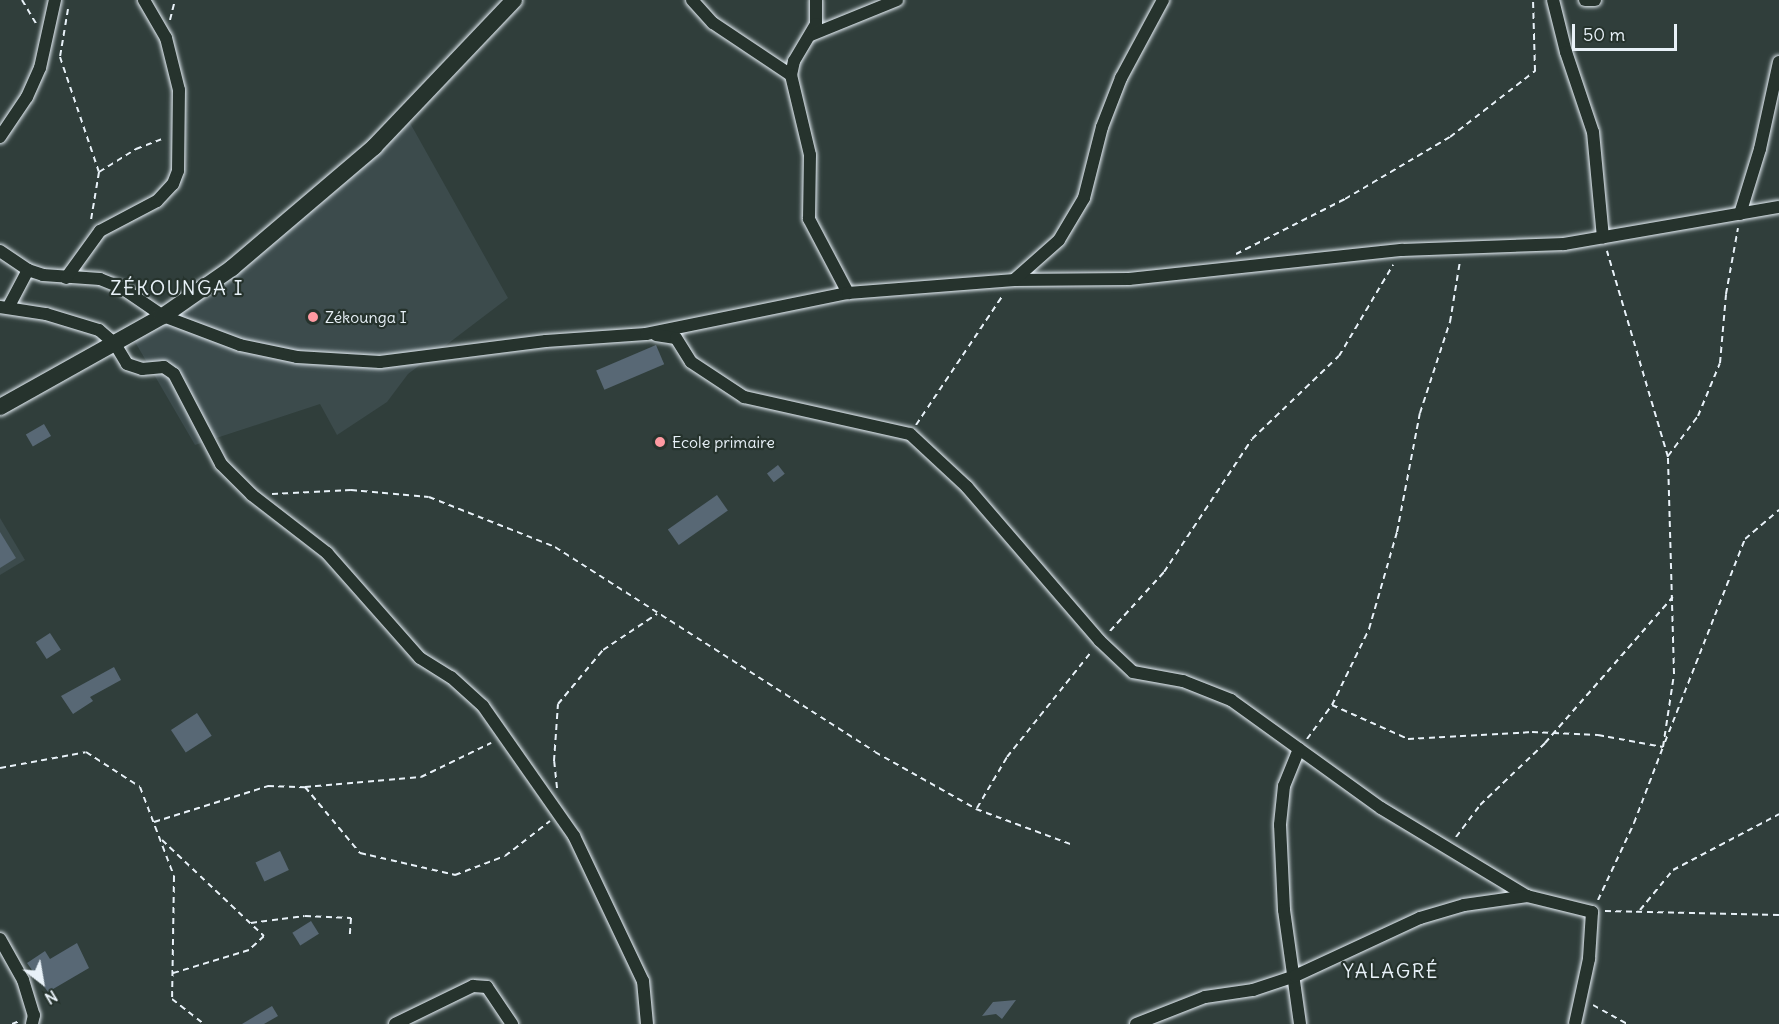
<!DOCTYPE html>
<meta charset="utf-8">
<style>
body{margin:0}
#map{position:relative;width:1779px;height:1024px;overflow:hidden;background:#303e3b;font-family:Delius,sans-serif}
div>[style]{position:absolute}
.built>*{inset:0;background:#3c4b4c}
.building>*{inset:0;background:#586875;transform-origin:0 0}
.path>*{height:2px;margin-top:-1px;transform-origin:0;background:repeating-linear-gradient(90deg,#e8f1f8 0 6px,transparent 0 10.5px)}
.roads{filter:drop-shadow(0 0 2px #e8f1f8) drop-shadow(0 0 2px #e8f1f8)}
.street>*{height:12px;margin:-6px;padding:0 6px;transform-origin:6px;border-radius:6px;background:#26332d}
.secondary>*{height:16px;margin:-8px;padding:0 8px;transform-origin:8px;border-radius:8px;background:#26332d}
.dots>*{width:16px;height:16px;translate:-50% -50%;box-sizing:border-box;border:3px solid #26332d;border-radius:50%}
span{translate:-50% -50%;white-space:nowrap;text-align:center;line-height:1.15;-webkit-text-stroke:4.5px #26332d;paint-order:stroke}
.poi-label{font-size:16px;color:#e8f1f8}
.left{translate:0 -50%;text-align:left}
.quarter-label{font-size:20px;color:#e8f1f8;letter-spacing:1.5px}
.north{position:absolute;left:12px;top:952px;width:60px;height:60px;-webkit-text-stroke:4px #26332d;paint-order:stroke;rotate:149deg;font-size:16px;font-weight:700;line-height:24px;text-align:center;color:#e8f1f8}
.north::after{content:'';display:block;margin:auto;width:21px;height:27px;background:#e8f1f8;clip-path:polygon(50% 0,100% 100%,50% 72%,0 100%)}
.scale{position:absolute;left:1572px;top:24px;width:105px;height:27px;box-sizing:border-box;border:3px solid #e8f1f8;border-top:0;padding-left:8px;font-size:18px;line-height:21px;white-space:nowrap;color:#e8f1f8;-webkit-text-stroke:4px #26332d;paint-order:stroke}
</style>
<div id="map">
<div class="built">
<div style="clip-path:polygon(405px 114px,508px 298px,408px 374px,387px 402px,337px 435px,320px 404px,195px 445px,131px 335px,163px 316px)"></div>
<div style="clip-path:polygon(0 518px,25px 560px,0 575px)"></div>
</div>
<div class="building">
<div style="left:656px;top:345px;width:21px;height:65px;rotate:67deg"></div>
<div style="left:44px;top:424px;width:14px;height:21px;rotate:60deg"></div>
<div style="left:778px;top:465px;width:11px;height:14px;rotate:52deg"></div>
<div style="left:717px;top:495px;width:19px;height:60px;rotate:55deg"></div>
<div style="clip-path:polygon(0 532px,16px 558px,0 568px)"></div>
<div style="left:50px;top:633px;width:20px;height:17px;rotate:57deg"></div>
<div style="clip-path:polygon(114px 667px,121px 680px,90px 697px,93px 701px,73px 714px,61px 696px)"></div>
<div style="left:197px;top:713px;width:27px;height:31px;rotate:57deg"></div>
<div style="left:280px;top:851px;width:21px;height:27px;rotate:65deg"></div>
<div style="left:311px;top:921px;width:15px;height:22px;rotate:58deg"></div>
<div style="clip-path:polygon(77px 943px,89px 968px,48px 992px,27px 963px,45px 951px,50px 959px)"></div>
<div style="clip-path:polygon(1016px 1000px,1002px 1019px,996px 1014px,982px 1016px,993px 1002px)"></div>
<div style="clip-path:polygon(272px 1006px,278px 1016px,264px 1024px,242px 1024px)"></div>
</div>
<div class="path">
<div style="left:22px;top:0;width:27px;rotate:59deg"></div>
<div style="left:68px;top:9px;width:49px;rotate:99.5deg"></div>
<div style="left:60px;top:57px;width:121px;rotate:71.3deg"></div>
<div style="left:99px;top:172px;width:49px;rotate:99.5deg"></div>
<div style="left:170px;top:20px;width:21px;rotate:-76deg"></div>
<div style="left:99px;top:172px;width:44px;rotate:-31.9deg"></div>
<div style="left:136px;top:149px;width:31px;rotate:-21deg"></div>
<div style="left:1236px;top:254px;width:122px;rotate:-26.8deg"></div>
<div style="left:1345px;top:199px;width:122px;rotate:-30.6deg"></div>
<div style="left:1450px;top:137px;width:108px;rotate:-37.8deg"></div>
<div style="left:1535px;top:71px;width:71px;rotate:-91.6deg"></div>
<div style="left:916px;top:425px;width:156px;rotate:-56.2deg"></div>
<div style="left:1668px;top:456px;width:50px;rotate:-53.1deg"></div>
<div style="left:1698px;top:416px;width:57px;rotate:-67.5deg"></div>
<div style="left:1720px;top:363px;width:69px;rotate:-85deg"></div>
<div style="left:1726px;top:294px;width:67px;rotate:-79.7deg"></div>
<div style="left:272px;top:494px;width:79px;rotate:-2.9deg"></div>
<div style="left:351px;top:490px;width:78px;rotate:5.1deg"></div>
<div style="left:429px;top:497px;width:136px;rotate:21.6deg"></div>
<div style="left:555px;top:547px;width:380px;rotate:32.6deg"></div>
<div style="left:875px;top:752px;width:116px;rotate:29.4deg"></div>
<div style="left:976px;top:809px;width:103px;rotate:20.4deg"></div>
<div style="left:1110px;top:631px;width:80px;rotate:-47.5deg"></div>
<div style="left:1164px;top:572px;width:159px;rotate:-56.5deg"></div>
<div style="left:1252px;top:439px;width:120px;rotate:-43.7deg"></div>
<div style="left:1339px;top:356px;width:106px;rotate:-59.3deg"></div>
<div style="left:1332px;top:705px;width:83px;rotate:24.1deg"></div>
<div style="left:1408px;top:739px;width:124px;rotate:-3.2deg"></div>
<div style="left:1532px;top:732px;width:66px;rotate:2.6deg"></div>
<div style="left:1598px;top:735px;width:66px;rotate:10.5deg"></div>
<div style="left:1307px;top:739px;width:42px;rotate:-53.7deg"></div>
<div style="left:1332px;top:705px;width:85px;rotate:-64deg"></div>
<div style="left:1369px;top:629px;width:101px;rotate:-73.9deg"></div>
<div style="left:1397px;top:532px;width:121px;rotate:-79.1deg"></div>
<div style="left:1420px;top:413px;width:96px;rotate:-71.8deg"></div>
<div style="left:1450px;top:322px;width:62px;rotate:-80.7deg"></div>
<div style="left:1665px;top:742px;width:218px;rotate:-68.5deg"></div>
<div style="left:1745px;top:539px;width:45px;rotate:-40.5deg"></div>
<div style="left:0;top:768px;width:87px;rotate:-10.5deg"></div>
<div style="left:86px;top:752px;width:64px;rotate:32.9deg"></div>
<div style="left:140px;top:787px;width:95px;rotate:69.1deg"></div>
<div style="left:174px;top:876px;width:123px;rotate:90.9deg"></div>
<div style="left:172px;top:999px;width:41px;rotate:38deg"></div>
<div style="left:305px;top:787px;width:116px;rotate:-4.9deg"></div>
<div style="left:421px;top:777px;width:78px;rotate:-25.9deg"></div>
<div style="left:557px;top:788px;width:27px;rotate:-96deg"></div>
<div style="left:554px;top:761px;width:57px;rotate:-86deg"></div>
<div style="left:558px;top:704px;width:70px;rotate:-50.2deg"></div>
<div style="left:603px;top:650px;width:65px;rotate:-33.7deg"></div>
<div style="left:977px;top:808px;width:59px;rotate:-59.5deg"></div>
<div style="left:1007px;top:757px;width:136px;rotate:-51.3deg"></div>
<div style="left:154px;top:822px;width:120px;rotate:-17.5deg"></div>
<div style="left:268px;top:786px;width:37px;rotate:2deg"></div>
<div style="left:305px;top:787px;width:86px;rotate:50.2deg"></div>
<div style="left:360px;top:853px;width:98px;rotate:13deg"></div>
<div style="left:455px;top:875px;width:53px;rotate:-20.8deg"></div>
<div style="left:505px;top:856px;width:57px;rotate:-37.9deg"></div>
<div style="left:1456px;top:837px;width:40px;rotate:-53deg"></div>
<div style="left:1480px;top:805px;width:90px;rotate:-43.6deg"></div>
<div style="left:1545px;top:743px;width:194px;rotate:-48.8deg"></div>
<div style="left:162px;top:840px;width:140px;rotate:43.3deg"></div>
<div style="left:264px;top:936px;width:21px;rotate:137deg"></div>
<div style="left:249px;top:950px;width:83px;rotate:163.1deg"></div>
<div style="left:1598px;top:900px;width:85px;rotate:-64.9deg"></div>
<div style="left:1634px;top:823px;width:81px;rotate:-69.1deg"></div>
<div style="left:1663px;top:747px;width:74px;rotate:-81.4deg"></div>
<div style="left:1674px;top:674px;width:217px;rotate:-91.6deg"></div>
<div style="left:1668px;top:457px;width:215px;rotate:-106.5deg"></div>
<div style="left:1640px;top:910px;width:52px;rotate:-50.5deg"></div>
<div style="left:1673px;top:870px;width:120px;rotate:-27.8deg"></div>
<div style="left:1605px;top:911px;width:174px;rotate:1.3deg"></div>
<div style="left:251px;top:923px;width:54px;rotate:-7.4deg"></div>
<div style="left:305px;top:916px;width:46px;rotate:2.5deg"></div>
<div style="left:351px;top:918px;width:16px;rotate:94deg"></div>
<div style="left:1593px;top:1005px;width:39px;rotate:29deg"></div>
<div style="left:12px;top:1024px;width:9px;rotate:-21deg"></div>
</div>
<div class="roads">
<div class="street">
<div style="left:692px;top:0;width:31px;rotate:48deg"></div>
<div style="left:713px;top:23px;width:94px;rotate:33.7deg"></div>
<div style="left:816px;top:0;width:24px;rotate:90deg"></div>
<div style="left:816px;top:24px;width:43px;rotate:120.7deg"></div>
<div style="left:794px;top:61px;width:14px;rotate:102deg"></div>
<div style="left:791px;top:75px;width:82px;rotate:76.6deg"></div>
<div style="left:810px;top:155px;width:64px;rotate:90.9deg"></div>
<div style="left:809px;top:219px;width:84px;rotate:62.2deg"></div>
<div style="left:1553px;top:0;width:54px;rotate:76deg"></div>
<div style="left:1566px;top:52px;width:84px;rotate:71.4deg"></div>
<div style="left:1593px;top:132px;width:106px;rotate:84.6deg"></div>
<div style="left:1585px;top:0;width:10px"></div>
<div style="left:811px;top:35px;width:93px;rotate:-22.1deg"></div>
<div style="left:0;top:137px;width:48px;rotate:-56deg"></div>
<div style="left:27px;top:97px;width:32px;rotate:-66deg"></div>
<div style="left:40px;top:68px;width:70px;rotate:-77.6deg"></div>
<div style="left:1740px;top:214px;width:68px;rotate:-72.9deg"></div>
<div style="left:1760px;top:149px;width:89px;rotate:-77.7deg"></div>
<div style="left:0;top:251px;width:34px;rotate:34deg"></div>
<div style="left:28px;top:270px;width:16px;rotate:18deg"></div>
<div style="left:43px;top:275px;width:57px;rotate:4deg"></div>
<div style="left:100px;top:279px;width:24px;rotate:22deg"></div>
<div style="left:122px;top:288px;width:50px;rotate:34.3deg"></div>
<div style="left:163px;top:316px;width:82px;rotate:20.6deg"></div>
<div style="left:240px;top:345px;width:58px;rotate:11.9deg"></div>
<div style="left:297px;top:357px;width:83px;rotate:3.4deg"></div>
<div style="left:380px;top:362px;width:167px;rotate:-7.2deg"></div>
<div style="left:546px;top:341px;width:100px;rotate:-4deg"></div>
<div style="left:646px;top:334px;width:206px;rotate:-11.5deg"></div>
<div style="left:848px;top:293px;width:167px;rotate:-4.5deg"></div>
<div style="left:1014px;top:280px;width:115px;rotate:-0.5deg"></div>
<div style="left:1129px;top:279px;width:275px;rotate:-6.1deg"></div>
<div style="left:1402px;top:250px;width:162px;rotate:-2.1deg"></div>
<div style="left:1564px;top:244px;width:218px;rotate:-9.8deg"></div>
<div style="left:66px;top:278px;width:58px;rotate:-54.1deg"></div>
<div style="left:100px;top:231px;width:64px;rotate:-27.8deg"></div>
<div style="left:157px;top:201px;width:23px;rotate:-47deg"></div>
<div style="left:173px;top:184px;width:14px;rotate:-69deg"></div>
<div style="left:178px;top:171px;width:81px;rotate:-89.3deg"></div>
<div style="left:179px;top:90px;width:54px;rotate:-104deg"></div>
<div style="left:166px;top:38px;width:44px;rotate:-120.1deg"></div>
<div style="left:1014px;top:280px;width:60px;rotate:-41.6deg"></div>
<div style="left:1059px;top:240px;width:49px;rotate:-59.2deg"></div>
<div style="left:1084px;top:198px;width:73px;rotate:-75.8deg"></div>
<div style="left:1102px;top:127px;width:53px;rotate:-68.8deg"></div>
<div style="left:1121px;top:78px;width:89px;rotate:-61.7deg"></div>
<div style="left:9px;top:306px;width:41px;rotate:-62.2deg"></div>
<div style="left:0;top:307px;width:47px;rotate:8.7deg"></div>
<div style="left:46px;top:314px;width:55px;rotate:16.8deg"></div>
<div style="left:99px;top:330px;width:21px;rotate:41deg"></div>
<div style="left:115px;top:344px;width:23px;rotate:59deg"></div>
<div style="left:127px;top:364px;width:16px;rotate:18deg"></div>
<div style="left:142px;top:369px;width:22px;rotate:-5deg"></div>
<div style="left:164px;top:367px;width:12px;rotate:35deg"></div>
<div style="left:174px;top:374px;width:102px;rotate:62.4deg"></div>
<div style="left:221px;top:464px;width:44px;rotate:45deg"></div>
<div style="left:252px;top:495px;width:95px;rotate:37.7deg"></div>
<div style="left:327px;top:553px;width:140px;rotate:48.5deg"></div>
<div style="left:420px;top:658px;width:36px;rotate:32deg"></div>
<div style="left:451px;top:677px;width:43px;rotate:42.2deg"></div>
<div style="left:483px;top:706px;width:159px;rotate:55deg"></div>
<div style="left:574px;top:836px;width:161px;rotate:64.6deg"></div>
<div style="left:643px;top:981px;width:43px;rotate:84.7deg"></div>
<div style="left:656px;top:335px;width:20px;rotate:9deg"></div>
<div style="left:676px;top:338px;width:28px;rotate:58deg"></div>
<div style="left:691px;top:362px;width:64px;rotate:33.4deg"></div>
<div style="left:744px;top:397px;width:170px;rotate:12.6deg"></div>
<div style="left:910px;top:434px;width:78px;rotate:42.9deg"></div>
<div style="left:967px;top:487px;width:203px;rotate:49.2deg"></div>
<div style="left:1100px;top:641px;width:45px;rotate:43.2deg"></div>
<div style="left:1133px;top:672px;width:51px;rotate:10.2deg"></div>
<div style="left:1183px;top:681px;width:52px;rotate:21.6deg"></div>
<div style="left:1231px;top:700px;width:185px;rotate:35.8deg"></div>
<div style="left:1381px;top:808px;width:170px;rotate:31.1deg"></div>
<div style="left:1527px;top:896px;width:67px;rotate:13.8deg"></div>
<div style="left:1592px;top:912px;width:47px;rotate:93.7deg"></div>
<div style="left:1589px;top:959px;width:66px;rotate:102.2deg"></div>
<div style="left:1299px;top:749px;width:40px;rotate:112deg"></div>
<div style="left:1284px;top:786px;width:39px;rotate:96deg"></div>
<div style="left:1280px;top:825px;width:85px;rotate:87.3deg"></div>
<div style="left:1284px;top:910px;width:115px;rotate:82deg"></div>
<div style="left:0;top:939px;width:47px;rotate:60.7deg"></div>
<div style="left:23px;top:980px;width:37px;rotate:73deg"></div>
<div style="left:34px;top:1015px;width:9px;rotate:103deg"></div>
<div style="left:395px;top:1024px;width:87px;rotate:-26deg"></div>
<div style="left:473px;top:986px;width:14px;rotate:4deg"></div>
<div style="left:487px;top:987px;width:45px;rotate:56deg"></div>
<div style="left:1136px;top:1024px;width:74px;rotate:-21.4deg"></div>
<div style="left:1205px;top:997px;width:49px;rotate:-8.3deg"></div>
<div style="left:1253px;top:990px;width:44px;rotate:-18.4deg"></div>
<div style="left:1295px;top:976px;width:138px;rotate:-24.9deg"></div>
<div style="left:1420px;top:918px;width:46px;rotate:-16.5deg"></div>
<div style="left:1464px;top:905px;width:64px;rotate:-8.1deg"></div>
</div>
<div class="secondary">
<div style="left:0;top:407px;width:187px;rotate:-29.2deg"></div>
<div style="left:163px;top:316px;width:84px;rotate:-34.8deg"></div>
<div style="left:232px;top:268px;width:187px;rotate:-40.4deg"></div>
<div style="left:374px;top:147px;width:203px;rotate:-46.4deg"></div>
</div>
</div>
<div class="dots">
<div style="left:313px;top:317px;background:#ff9aa2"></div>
<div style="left:660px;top:442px;background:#ff9aa2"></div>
</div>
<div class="poi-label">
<span class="left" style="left:325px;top:317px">Zékounga I</span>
<span class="left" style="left:672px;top:442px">Ecole primaire</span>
</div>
<div class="quarter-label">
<span style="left:177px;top:287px">ZÉKOUNGA I</span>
<span style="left:1391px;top:970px">YALAGRÉ</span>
</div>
<div class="north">N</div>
<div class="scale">50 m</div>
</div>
